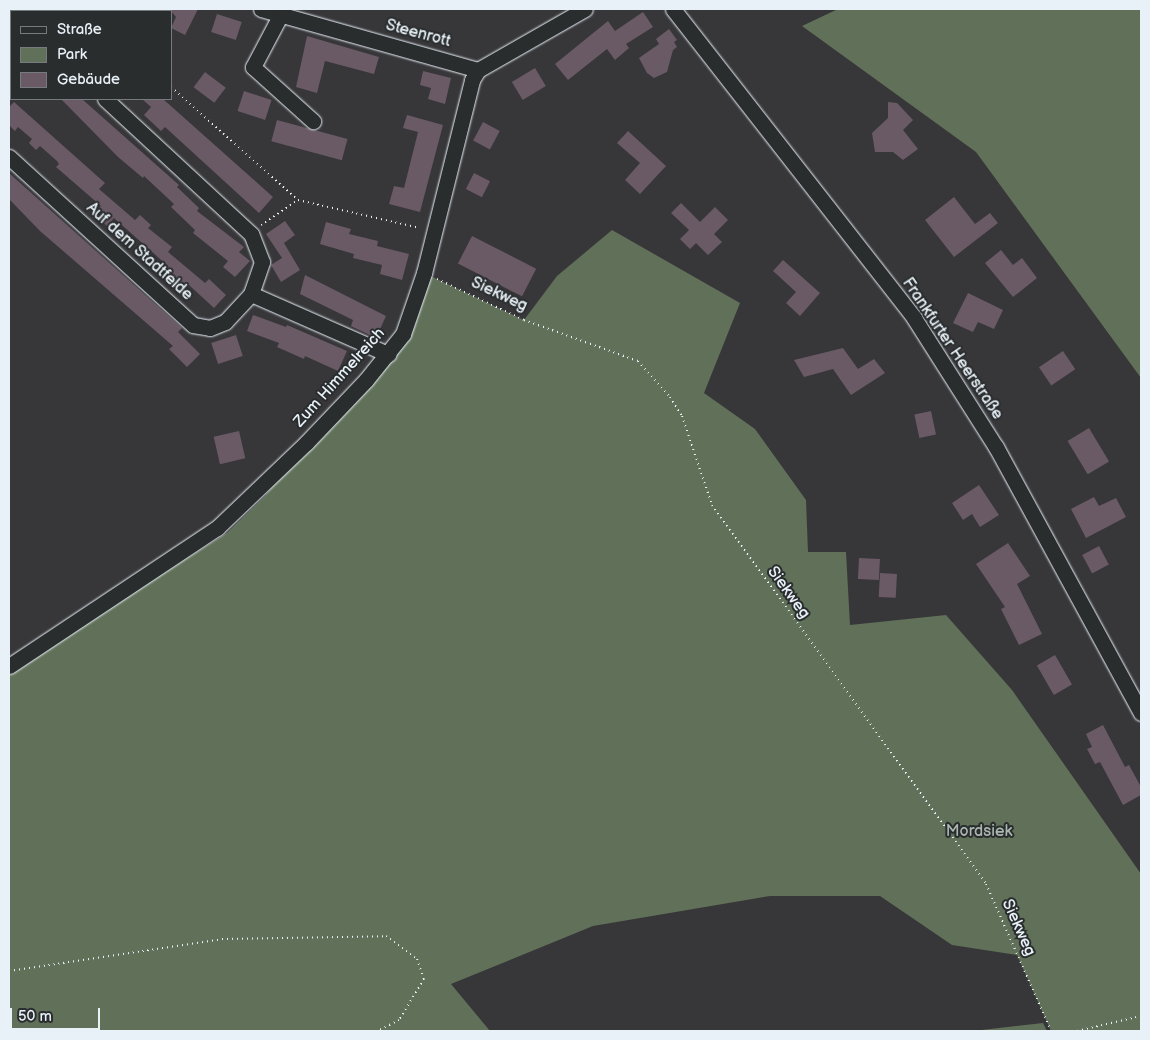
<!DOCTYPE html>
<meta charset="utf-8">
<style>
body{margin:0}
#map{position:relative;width:1150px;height:1040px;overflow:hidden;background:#373639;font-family:"Balsamiq Sans",sans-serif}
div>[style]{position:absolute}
.green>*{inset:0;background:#617058}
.building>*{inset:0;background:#6a5a65;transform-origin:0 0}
.path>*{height:2px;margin-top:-1px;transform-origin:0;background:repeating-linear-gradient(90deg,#e8f1f8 0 1px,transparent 0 5px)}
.roads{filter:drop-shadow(0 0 1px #e8f1f8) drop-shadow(0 0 1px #e8f1f8)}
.minor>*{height:15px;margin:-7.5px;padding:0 7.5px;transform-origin:7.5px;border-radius:7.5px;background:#2a2d2e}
span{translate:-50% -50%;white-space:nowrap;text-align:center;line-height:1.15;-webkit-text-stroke:4px #2a2d2e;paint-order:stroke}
.street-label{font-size:16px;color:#e8f1f8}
.park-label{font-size:16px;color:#abb7b0}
.frame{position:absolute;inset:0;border:10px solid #e8f1f8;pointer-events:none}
.legend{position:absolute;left:10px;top:10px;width:162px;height:90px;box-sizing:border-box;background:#2a2d2e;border:1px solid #767b7f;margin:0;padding:6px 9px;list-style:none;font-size:15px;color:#e8f1f8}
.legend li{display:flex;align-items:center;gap:10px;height:25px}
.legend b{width:25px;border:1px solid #767b7f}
.scale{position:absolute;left:10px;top:1008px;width:90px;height:22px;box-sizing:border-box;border:2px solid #e8f1f8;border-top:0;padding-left:6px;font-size:15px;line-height:18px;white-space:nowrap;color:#e8f1f8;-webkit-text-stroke:4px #2a2d2e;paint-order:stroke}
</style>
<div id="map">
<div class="green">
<div style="clip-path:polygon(838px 9px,1141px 9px,1141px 378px,976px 152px,802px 26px)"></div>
<div style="clip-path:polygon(612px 230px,740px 303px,704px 393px,755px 429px,806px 500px,808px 552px,846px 552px,850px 625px,946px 615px,1012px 690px,1141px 874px,1141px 1031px,1051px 1031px,1017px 955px,952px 945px,880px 896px,770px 896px,593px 926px,451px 984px,490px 1031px,9px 1031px,9px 674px,61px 637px,227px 533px,265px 496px,306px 443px,388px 354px,424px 273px,524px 320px,557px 276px)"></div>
<div style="clip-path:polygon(1043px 1023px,1047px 1031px,973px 1031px)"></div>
</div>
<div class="building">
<div style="clip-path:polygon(158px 9px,198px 9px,185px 35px,171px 28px,176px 17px,171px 11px)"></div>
<div style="clip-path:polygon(643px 12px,653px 27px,626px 44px,629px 48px,615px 60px,607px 49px,568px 80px,555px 64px,608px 21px,615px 31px)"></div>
<div style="left:217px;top:14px;width:26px;height:19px;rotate:18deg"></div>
<div style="clip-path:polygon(669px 29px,677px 40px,674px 42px,677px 47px,673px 50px,667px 72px,654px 78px,647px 73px,639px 58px,659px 44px,656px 39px)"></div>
<div style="clip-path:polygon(307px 36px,379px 57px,374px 74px,325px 61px,317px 93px,296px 87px)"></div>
<div style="left:535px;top:68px;width:21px;height:27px;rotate:59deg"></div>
<div style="clip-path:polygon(423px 71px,451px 78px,445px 104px,428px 99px,431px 88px,420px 85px)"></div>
<div style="left:205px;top:72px;width:26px;height:19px;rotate:37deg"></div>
<div style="left:244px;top:91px;width:29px;height:21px;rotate:18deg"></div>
<div style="clip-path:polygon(61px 99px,82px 99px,179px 185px,177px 187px,199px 208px,197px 211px,244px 247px,239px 252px,250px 261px,235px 277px,223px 267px,228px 261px,193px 233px,195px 230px,171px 207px,174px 204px,144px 176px,143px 178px,118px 157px)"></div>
<div style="clip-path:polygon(142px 99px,163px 99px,273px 197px,259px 213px,165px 127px,161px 131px,144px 115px,151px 107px)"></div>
<div style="clip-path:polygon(14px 102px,105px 183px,99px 189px,135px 220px,140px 215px,151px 225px,148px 228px,172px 247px,168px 252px,205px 283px,209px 279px,226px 295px,214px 308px,189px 285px,184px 291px,162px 273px,168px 266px,114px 218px,107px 226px,94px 214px,101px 206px,56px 167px,59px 164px,57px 161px,40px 146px,36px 150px,29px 143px,32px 139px,18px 127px,15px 131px,9px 125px,9px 107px)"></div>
<div style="clip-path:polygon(888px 102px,897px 103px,913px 120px,903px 130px,918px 149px,903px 160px,893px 152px,875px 152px,872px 133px,888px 118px)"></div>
<div style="clip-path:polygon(407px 115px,443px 125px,420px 212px,389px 204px,394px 186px,404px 188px,418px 132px,403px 128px)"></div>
<div style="left:277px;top:120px;width:73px;height:22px;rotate:15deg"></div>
<div style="left:483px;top:122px;width:19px;height:21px;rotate:28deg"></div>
<div style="clip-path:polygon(628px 131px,666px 166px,640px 194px,625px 180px,640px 163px,617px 143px)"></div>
<div style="clip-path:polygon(9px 173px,182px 328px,178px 332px,200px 354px,187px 367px,169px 349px,173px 346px,40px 231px,9px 199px)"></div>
<div style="left:474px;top:173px;width:18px;height:18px;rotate:27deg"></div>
<div style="clip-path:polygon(954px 197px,975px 224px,990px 213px,998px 223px,954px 257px,925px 220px)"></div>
<div style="clip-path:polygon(681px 203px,700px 222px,715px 207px,728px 220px,714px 234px,722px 242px,708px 255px,696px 243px,690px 249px,680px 239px,689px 230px,671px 213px)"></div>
<div style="clip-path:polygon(285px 221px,295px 235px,284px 243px,300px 270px,281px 282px,271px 265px,282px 258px,266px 234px)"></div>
<div style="clip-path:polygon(326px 222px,351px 229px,349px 234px,378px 241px,377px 246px,409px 254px,402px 280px,380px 274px,382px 265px,353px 258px,354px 254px,320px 244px)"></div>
<div style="left:472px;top:236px;width:72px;height:31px;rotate:27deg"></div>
<div style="clip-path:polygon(1001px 250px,1013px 265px,1022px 258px,1037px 278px,1013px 297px,985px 263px)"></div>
<div style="clip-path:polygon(783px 260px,820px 293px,800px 316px,786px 303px,796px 292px,773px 271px)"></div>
<div style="clip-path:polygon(305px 275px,386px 316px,376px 338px,351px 326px,353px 320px,300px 294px)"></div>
<div style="clip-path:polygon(968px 293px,1003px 310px,994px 329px,978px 322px,973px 332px,953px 323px)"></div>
<div style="clip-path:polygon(253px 315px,286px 327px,287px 325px,347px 351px,338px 371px,305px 356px,304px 359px,277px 347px,279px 343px,247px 331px)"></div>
<div style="left:236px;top:335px;width:22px;height:26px;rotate:72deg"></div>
<div style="clip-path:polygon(843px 348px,858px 369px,874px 359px,885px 373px,851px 395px,833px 369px,804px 377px,794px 360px)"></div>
<div style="left:1063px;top:351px;width:22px;height:29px;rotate:56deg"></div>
<div style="left:931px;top:411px;width:24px;height:17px;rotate:78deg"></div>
<div style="left:1089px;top:428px;width:39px;height:25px;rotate:59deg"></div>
<div style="left:239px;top:431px;width:28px;height:26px;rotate:77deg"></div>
<div style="clip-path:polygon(979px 485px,999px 515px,980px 527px,972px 514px,963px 520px,952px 503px)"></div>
<div style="clip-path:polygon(1094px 497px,1099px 506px,1116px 498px,1126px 517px,1086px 538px,1071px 509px)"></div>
<div style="clip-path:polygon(1008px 543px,1030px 576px,1017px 584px,1042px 634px,1019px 645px,1001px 609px,1005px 607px,976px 564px)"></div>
<div style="left:1099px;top:546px;width:21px;height:19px;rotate:62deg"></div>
<div style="left:859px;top:558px;width:21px;height:21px;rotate:3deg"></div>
<div style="left:880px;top:573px;width:17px;height:24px;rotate:3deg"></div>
<div style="left:1055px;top:655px;width:34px;height:21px;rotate:60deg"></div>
<div style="clip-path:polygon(1103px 725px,1125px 767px,1129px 765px,1141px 787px,1141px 795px,1123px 805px,1100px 762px,1095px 764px,1087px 749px,1092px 747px,1086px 734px)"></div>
</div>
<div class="path">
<div style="left:83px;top:9px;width:4px;rotate:34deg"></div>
<div style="left:9px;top:23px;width:3px;rotate:45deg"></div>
<div style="left:171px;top:87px;width:170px;rotate:41.7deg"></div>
<div style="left:298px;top:200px;width:125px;rotate:12.9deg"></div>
<div style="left:261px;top:225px;width:45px;rotate:-34deg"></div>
<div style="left:437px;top:279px;width:96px;rotate:25.2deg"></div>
<div style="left:524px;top:320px;width:121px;rotate:19.8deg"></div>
<div style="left:638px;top:361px;width:48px;rotate:48.4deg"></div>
<div style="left:670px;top:397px;width:22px;rotate:58deg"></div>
<div style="left:682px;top:416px;width:94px;rotate:71.4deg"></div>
<div style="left:712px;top:505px;width:468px;rotate:54.1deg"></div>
<div style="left:986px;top:884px;width:161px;rotate:66.1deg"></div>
<div style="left:9px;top:971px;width:215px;rotate:-8.5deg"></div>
<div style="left:222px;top:939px;width:164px;rotate:-1deg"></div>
<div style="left:386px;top:936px;width:39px;rotate:37deg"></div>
<div style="left:417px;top:959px;width:21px;rotate:71deg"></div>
<div style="left:424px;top:979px;width:48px;rotate:121.4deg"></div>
<div style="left:399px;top:1020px;width:25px;rotate:153deg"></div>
<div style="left:1077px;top:1031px;width:66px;rotate:-13.2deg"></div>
</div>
<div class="roads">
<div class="minor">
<div style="left:261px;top:9px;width:225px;rotate:15.7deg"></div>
<div style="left:673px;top:9px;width:392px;rotate:52deg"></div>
<div style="left:914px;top:318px;width:153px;rotate:57.6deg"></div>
<div style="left:996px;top:447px;width:303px;rotate:61.4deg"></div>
<div style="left:281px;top:14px;width:60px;rotate:117.8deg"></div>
<div style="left:253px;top:67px;width:81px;rotate:42deg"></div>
<div style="left:9px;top:87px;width:4px;rotate:-56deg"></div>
<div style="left:9px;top:157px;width:249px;rotate:42.4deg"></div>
<div style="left:193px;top:325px;width:17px;rotate:10deg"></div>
<div style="left:210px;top:328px;width:16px;rotate:-22deg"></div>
<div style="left:225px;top:322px;width:38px;rotate:-47deg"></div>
<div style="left:251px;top:294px;width:34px;rotate:-71deg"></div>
<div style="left:262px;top:262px;width:30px;rotate:-111deg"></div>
<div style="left:251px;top:234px;width:199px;rotate:-137.2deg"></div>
<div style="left:251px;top:294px;width:150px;rotate:23.7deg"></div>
<div style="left:9px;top:666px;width:250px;rotate:-33.6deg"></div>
<div style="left:217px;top:528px;width:123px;rotate:-43.7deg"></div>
<div style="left:306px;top:443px;width:87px;rotate:-46.4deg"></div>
<div style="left:366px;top:380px;width:59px;rotate:-51.2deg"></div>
<div style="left:403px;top:334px;width:65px;rotate:-71deg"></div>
<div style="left:424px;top:273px;width:199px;rotate:-76deg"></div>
<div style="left:472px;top:80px;width:12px;rotate:-59deg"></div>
<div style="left:478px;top:70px;width:123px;rotate:-29.7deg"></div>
</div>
</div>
<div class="street-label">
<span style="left:418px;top:34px;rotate:15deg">Steenrott</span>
<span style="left:139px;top:252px;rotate:42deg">Auf dem Stadtfelde</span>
<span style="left:499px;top:295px;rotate:25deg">Siekweg</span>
<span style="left:952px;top:349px;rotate:56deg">Frankfurter Heerstraße</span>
<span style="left:340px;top:378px;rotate:-48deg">Zum Himmelreich</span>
<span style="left:788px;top:593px;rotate:54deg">Siekweg</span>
<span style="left:1018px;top:928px;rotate:66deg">Siekweg</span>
</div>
<div class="park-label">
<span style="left:979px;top:832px">Mordsiek</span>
</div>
<div class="frame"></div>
<ul class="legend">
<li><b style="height:6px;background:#2a2d2e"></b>Straße</li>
<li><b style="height:14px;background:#617058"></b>Park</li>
<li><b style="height:14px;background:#6a5a65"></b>Gebäude</li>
</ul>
<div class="scale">50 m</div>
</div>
